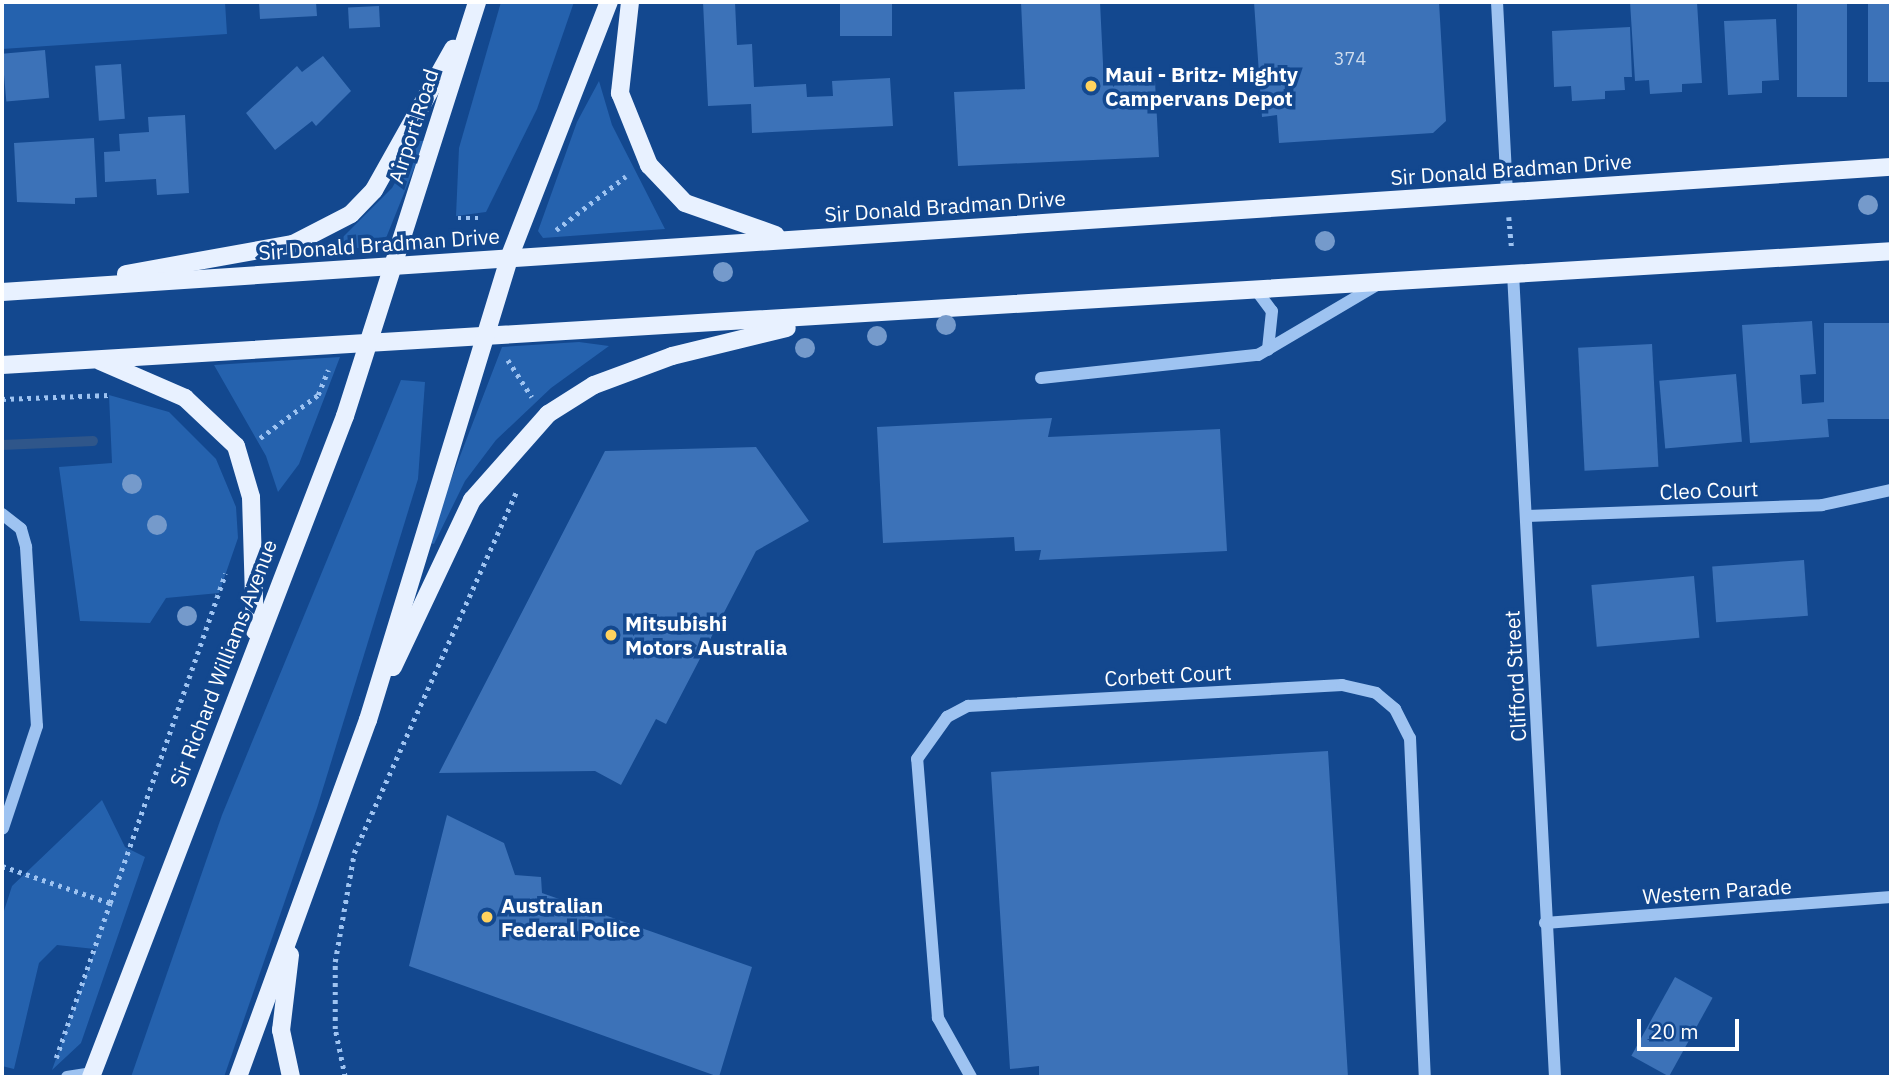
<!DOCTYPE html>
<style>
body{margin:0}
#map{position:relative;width:1893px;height:1079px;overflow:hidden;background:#13488f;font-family:"IBM Plex Sans",sans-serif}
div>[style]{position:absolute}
.green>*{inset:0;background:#2562ae}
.stream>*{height:10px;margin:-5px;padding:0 5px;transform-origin:5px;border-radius:5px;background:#2f568a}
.building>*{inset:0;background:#3c72b8;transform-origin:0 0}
.path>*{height:4.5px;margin-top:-2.25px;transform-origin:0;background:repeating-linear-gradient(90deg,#9ec3f1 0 3.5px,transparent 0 8.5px)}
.minor>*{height:12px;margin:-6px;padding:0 6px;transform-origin:6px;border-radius:6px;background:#9ec3f1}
.major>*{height:18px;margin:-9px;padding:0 9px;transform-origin:9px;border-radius:9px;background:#e8f1ff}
.trees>*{width:20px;height:20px;margin:-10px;border-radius:50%;background:#759acb}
.dots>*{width:19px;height:19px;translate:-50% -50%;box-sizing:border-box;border:4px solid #13488f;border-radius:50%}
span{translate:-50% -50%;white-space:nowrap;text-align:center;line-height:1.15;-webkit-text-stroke:7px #13488f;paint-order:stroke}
.number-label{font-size:18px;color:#cedced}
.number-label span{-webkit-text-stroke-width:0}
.poi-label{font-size:21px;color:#fff;font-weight:700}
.left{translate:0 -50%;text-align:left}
.street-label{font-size:21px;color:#fff}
.frame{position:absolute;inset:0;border:4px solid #fff;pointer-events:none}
.scale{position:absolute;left:1637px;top:1019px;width:102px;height:32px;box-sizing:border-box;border:4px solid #fff;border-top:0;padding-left:9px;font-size:21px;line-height:24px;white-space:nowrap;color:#fff;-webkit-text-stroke:5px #13488f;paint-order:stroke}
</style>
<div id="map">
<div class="green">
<i style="clip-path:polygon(2px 2px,225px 2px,227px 34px,2px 49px)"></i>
<i style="clip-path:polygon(501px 2px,574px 2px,537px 109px,486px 212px,456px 216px,459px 148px)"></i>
<i style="clip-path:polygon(599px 81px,612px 125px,665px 229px,543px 238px,538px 231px,577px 122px)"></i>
<i style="clip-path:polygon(419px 141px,425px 141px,382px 248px,332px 248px,392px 188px)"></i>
<i style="clip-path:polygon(579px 342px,609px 346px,551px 388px,496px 440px,465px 481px,434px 544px,427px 542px,502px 347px)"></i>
<i style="clip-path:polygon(340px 357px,299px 464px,278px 492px,266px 456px,214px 365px)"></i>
<i style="clip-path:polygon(401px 380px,425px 382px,418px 479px,317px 808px,224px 1077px,131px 1077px,222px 815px)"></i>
<i style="clip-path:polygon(109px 395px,169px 412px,216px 459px,236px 507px,238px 538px,219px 593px,166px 598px,150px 623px,80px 621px,59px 467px,112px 463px)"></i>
<i style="clip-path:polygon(102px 800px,125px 847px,145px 857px,81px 1043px,52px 1070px,95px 949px,57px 945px,39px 963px,14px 1069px,2px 1066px,2px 917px,12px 886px)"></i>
</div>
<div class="stream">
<i style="left:2px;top:445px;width:91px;rotate:-2.5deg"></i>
</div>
<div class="building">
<i style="clip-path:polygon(259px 2px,316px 2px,317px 16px,260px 19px)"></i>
<i style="clip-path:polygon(703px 2px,735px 2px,737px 45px,752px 44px,754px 87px,806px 84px,807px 97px,833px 96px,832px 81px,890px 78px,893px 126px,752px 133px,751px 104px,708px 106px)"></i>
<i style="left:840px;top:2px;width:52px;height:34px"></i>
<i style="clip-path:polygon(1021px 2px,1100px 2px,1104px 84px,1155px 81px,1159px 157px,958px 166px,954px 92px,1025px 89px)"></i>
<i style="clip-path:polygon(1254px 2px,1439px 2px,1446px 121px,1433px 133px,1279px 143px,1277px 115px,1262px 117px)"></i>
<i style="clip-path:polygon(1630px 2px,1697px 2px,1702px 83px,1682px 84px,1682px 92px,1650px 94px,1649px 80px,1635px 81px)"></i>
<i style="left:1797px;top:2px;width:50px;height:95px"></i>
<i style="left:1868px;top:2px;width:23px;height:80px"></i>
<i style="left:379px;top:6px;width:21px;height:31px;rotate:87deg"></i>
<i style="clip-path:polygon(1776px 19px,1779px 80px,1762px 81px,1762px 93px,1728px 95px,1724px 21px)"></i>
<i style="clip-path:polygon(1630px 27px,1632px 77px,1624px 77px,1625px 90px,1605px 91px,1605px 99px,1572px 101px,1571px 86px,1554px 87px,1552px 31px)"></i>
<i style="left:45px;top:50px;width:48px;height:43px;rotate:85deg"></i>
<i style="clip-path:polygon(323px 56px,351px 91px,316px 126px,312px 121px,275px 150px,246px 113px,297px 66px,302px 72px)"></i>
<i style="left:121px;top:64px;width:55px;height:26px;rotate:86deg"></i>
<i style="clip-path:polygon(185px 115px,189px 193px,157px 195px,156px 179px,105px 182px,104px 152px,120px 151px,119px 134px,149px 132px,148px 117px)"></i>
<i style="clip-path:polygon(94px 138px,97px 197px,75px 198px,75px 204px,17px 202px,14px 143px)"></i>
<i style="clip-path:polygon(1812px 321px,1816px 374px,1800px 375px,1802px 404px,1826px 402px,1829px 437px,1750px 443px,1742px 325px)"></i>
<i style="left:1891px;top:323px;width:96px;height:67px;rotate:90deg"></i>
<i style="left:1652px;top:344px;width:123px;height:74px;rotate:87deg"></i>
<i style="left:1736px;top:374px;width:68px;height:77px;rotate:85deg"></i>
<i style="clip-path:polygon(1052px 418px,1048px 437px,1220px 429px,1227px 551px,1039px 560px,1041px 550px,1015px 551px,1014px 537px,883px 543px,877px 427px)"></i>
<i style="clip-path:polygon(756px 447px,809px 521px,756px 551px,666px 724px,656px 719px,621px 785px,595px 771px,439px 773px,605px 451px)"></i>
<i style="left:1804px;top:560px;width:56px;height:92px;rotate:86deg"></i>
<i style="left:1694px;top:576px;width:62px;height:103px;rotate:85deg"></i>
<i style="clip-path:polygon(1328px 751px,1348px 1077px,1039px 1077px,1039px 1066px,1010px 1069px,991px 772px)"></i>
<i style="clip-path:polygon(447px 815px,504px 843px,515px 875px,541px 877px,542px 893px,752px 967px,719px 1077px,409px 966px)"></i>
<i style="left:1675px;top:977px;width:43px;height:90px;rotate:29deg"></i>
</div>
<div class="path">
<i style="left:1509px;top:217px;width:33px;rotate:85deg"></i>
<i style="left:458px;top:218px;width:25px"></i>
<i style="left:556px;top:230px;width:88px;rotate:-37.6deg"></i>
<i style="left:508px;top:360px;width:44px;rotate:57deg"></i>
<i style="left:2px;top:399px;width:107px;rotate:-2.1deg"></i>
<i style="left:260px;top:438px;width:72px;rotate:-36.6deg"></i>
<i style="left:318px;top:395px;width:27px;rotate:-68deg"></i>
<i style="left:2px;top:866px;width:114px;rotate:18.9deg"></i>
<i style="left:110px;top:903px;width:349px;rotate:-70.7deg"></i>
<i style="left:56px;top:1058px;width:164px;rotate:-70.8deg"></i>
<i style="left:345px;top:1077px;width:49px;rotate:-101.8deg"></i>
<i style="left:335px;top:1029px;width:67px;rotate:-90deg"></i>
<i style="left:335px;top:962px;width:111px;rotate:-80.1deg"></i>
<i style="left:354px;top:853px;width:395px;rotate:-65.8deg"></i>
</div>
<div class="minor">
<i style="left:1497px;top:2px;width:190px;rotate:87deg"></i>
<i style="left:1513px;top:273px;width:805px;rotate:87.01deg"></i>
<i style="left:1256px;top:290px;width:26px;rotate:53deg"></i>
<i style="left:1272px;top:311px;width:39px;rotate:96deg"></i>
<i style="left:1041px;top:378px;width:218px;rotate:-6.1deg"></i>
<i style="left:1258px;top:355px;width:142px;rotate:-30.5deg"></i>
<i style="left:2px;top:514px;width:24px;rotate:38deg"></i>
<i style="left:21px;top:529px;width:19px;rotate:74deg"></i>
<i style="left:26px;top:547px;width:179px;rotate:86.5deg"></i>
<i style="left:37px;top:726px;width:108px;rotate:108.4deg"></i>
<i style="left:1527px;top:516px;width:295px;rotate:-2.1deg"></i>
<i style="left:1822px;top:505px;width:71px;rotate:-12.3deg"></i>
<i style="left:1545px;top:923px;width:347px;rotate:-4.3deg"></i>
<i style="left:67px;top:1077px;width:26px;rotate:-9deg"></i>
<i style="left:971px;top:1077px;width:68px;rotate:-119.2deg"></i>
<i style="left:938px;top:1018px;width:260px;rotate:-94.6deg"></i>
<i style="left:917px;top:759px;width:52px;rotate:-54.5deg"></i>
<i style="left:947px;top:717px;width:24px;rotate:-28deg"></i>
<i style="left:968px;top:706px;width:375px;rotate:-3.2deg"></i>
<i style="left:1342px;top:685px;width:35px;rotate:13deg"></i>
<i style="left:1376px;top:693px;width:25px;rotate:40deg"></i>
<i style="left:1395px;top:709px;width:33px;rotate:63deg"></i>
<i style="left:1410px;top:738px;width:339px;rotate:87.5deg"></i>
</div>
<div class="major">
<i style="left:630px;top:2px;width:92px;rotate:96.3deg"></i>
<i style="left:620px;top:93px;width:78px;rotate:68.1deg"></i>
<i style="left:649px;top:165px;width:52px;rotate:46.5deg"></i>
<i style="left:685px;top:203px;width:96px;rotate:19.4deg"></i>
<i style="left:126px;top:274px;width:170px;rotate:-10.2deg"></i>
<i style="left:293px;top:244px;width:65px;rotate:-27.3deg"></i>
<i style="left:351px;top:214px;width:33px;rotate:-46deg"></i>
<i style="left:374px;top:190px;width:162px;rotate:-60.7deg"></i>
<i style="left:2px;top:292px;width:1893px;rotate:-3.79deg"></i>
<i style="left:100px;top:361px;width:93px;rotate:23.5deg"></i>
<i style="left:185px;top:398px;width:70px;rotate:43.3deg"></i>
<i style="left:236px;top:446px;width:53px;rotate:73.6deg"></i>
<i style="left:251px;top:497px;width:134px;rotate:88.3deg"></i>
<i style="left:2px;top:365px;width:1892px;rotate:-3.45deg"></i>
<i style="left:393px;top:667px;width:185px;rotate:-64.7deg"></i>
<i style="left:472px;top:500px;width:115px;rotate:-48.5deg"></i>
<i style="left:548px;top:414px;width:54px;rotate:-32.2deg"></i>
<i style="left:594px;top:385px;width:83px;rotate:-20.4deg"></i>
<i style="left:672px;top:356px;width:118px;rotate:-13.7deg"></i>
<i style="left:290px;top:955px;width:76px;rotate:96.8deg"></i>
<i style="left:281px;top:1030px;width:48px;rotate:78deg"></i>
<i style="left:91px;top:1077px;width:708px;rotate:-68.98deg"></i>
<i style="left:345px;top:416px;width:435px;rotate:-72.3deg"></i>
<i style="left:238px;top:1077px;width:380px;rotate:-70deg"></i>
<i style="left:368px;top:720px;width:483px;rotate:-73deg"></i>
<i style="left:509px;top:258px;width:275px;rotate:-68.7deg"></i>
</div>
<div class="trees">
<i style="left:1868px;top:205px"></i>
<i style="left:1325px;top:241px"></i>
<i style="left:723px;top:272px"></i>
<i style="left:946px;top:325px"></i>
<i style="left:877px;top:336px"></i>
<i style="left:805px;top:348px"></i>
<i style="left:132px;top:484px"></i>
<i style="left:157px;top:525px"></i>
<i style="left:187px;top:616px"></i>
</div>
<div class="dots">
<i style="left:1091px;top:86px;background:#ffd25e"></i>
<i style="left:611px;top:635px;background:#ffd25e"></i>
<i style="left:487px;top:917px;background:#ffd25e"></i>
</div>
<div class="number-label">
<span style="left:1350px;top:59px">374</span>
</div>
<div class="poi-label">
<span class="left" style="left:1105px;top:86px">Maui - Britz- Mighty<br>Campervans Depot</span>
<span class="left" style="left:625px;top:635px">Mitsubishi<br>Motors Australia</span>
<span class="left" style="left:501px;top:917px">Australian<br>Federal Police</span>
</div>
<div class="street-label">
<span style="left:413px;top:126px;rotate:-72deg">Airport Road</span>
<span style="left:1511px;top:169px;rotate:-4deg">Sir Donald Bradman Drive</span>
<span style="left:945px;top:206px;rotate:-4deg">Sir Donald Bradman Drive</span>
<span style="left:379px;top:244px;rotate:-4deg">Sir Donald Bradman Drive</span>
<span style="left:1709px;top:490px;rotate:-2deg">Cleo Court</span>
<span style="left:223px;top:663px;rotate:-69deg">Sir Richard Williams Avenue</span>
<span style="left:1168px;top:675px;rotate:-3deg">Corbett Court</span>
<span style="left:1515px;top:676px;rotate:-93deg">Clifford Street</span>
<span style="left:1717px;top:891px;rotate:-4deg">Western Parade</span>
</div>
<div class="frame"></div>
<div class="scale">20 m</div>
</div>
